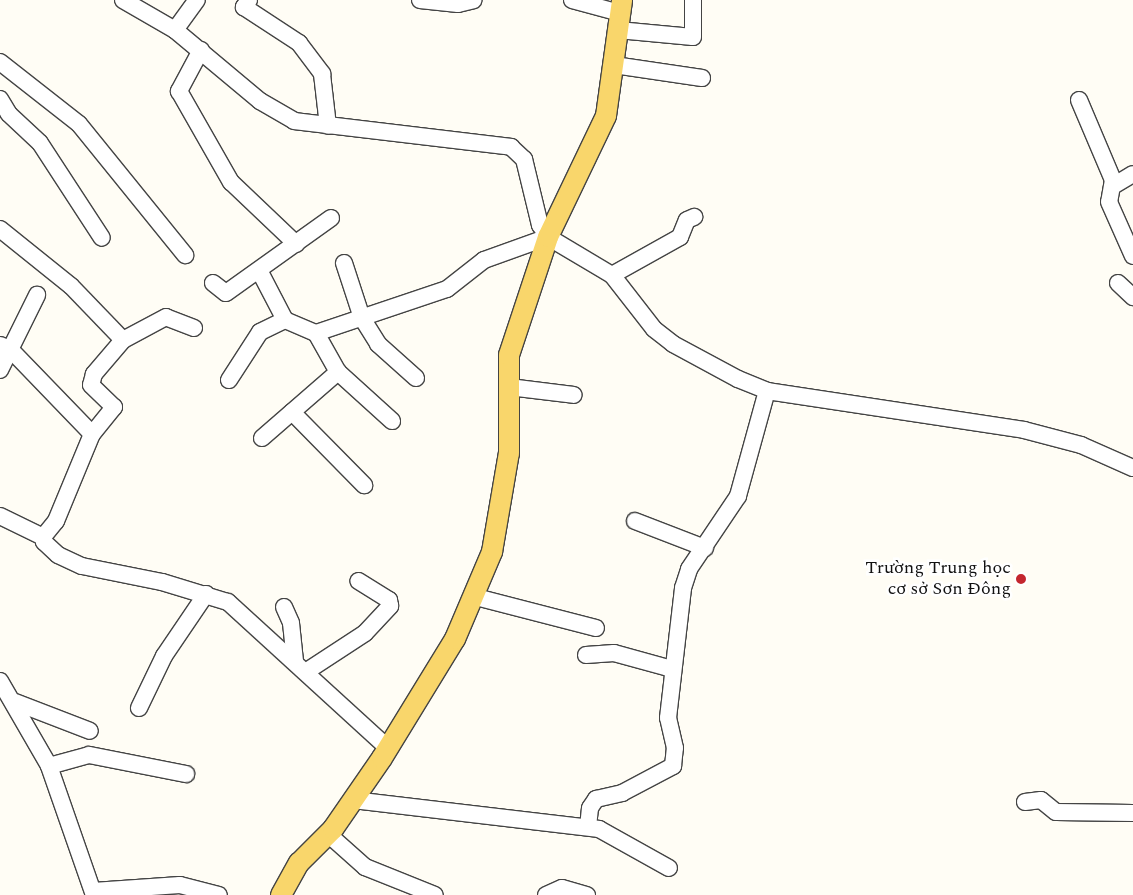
<!DOCTYPE html>
<meta charset="utf-8">
<style>
body{margin:0}
#map{position:relative;width:1133px;height:895px;overflow:hidden;background:#fffdf5;font-family:Spectral,serif}
div>[style]{position:absolute}
.roads{filter:drop-shadow(1px 0 #444) drop-shadow(-1px 0 #444) drop-shadow(0 1px #444) drop-shadow(0 -1px #444)}
.minor>*{height:16px;margin:-8px;padding:0 8px;transform-origin:8px;border-radius:8px;background:#fff}
.major>*{height:20px;margin:-10px;padding:0 10px;transform-origin:10px;border-radius:10px;background:#f9d66b}
.dots>*{width:14px;height:14px;translate:-50% -50%;box-sizing:border-box;border:2px solid #fff;border-radius:50%}
span{translate:-50% -50%;white-space:nowrap;text-align:center;line-height:1.15;-webkit-text-stroke:5px #fff;paint-order:stroke}
.poi-label{font-size:18px;color:#111}
.right{translate:-100% -50%;text-align:right}
</style>
<div id="map">
<div class="roads">
<div class="minor">
<i style="left:123px;top:0;width:60px;rotate:30deg"></i>
<i style="left:175px;top:30px;width:111px;rotate:39.9deg"></i>
<i style="left:260px;top:101px;width:39px;rotate:30deg"></i>
<i style="left:294px;top:121px;width:219px;rotate:6.8deg"></i>
<i style="left:511px;top:147px;width:18px;rotate:43deg"></i>
<i style="left:524px;top:159px;width:68px;rotate:76.4deg"></i>
<i style="left:540px;top:225px;width:14px;rotate:56deg"></i>
<i style="left:548px;top:237px;width:74px;rotate:30.7deg"></i>
<i style="left:612px;top:275px;width:68px;rotate:52.1deg"></i>
<i style="left:654px;top:329px;width:24px;rotate:38deg"></i>
<i style="left:673px;top:344px;width:74px;rotate:28.3deg"></i>
<i style="left:738px;top:379px;width:31px;rotate:22deg"></i>
<i style="left:767px;top:391px;width:260px;rotate:8.6deg"></i>
<i style="left:1024px;top:430px;width:59px;rotate:14.7deg"></i>
<i style="left:1081px;top:445px;width:57px;rotate:23.9deg"></i>
<i style="left:249px;top:0;width:9px;rotate:126deg"></i>
<i style="left:244px;top:7px;width:66px;rotate:33.2deg"></i>
<i style="left:299px;top:43px;width:39px;rotate:53deg"></i>
<i style="left:322px;top:74px;width:52px;rotate:83.4deg"></i>
<i style="left:420px;top:0;width:38px;rotate:6deg"></i>
<i style="left:458px;top:4px;width:16px;rotate:-14deg"></i>
<i style="left:572px;top:0;width:50px;rotate:15.2deg"></i>
<i style="left:175px;top:30px;width:37px;rotate:-54deg"></i>
<i style="left:618px;top:30px;width:75px;rotate:5.3deg"></i>
<i style="left:693px;top:37px;width:37px;rotate:-90deg"></i>
<i style="left:201px;top:50px;width:47px;rotate:118.2deg"></i>
<i style="left:179px;top:91px;width:105px;rotate:60.3deg"></i>
<i style="left:231px;top:182px;width:90px;rotate:43.6deg"></i>
<i style="left:0;top:62px;width:100px;rotate:38.1deg"></i>
<i style="left:79px;top:124px;width:169px;rotate:51deg"></i>
<i style="left:614px;top:65px;width:89px;rotate:8.4deg"></i>
<i style="left:0;top:99px;width:17px;rotate:59deg"></i>
<i style="left:9px;top:114px;width:42px;rotate:43.1deg"></i>
<i style="left:40px;top:143px;width:113px;rotate:56.9deg"></i>
<i style="left:1079px;top:100px;width:87px;rotate:67deg"></i>
<i style="left:1113px;top:180px;width:22px;rotate:100deg"></i>
<i style="left:1109px;top:202px;width:59px;rotate:66deg"></i>
<i style="left:1113px;top:186px;width:23px;rotate:-31deg"></i>
<i style="left:0;top:229px;width:91px;rotate:38.8deg"></i>
<i style="left:71px;top:286px;width:75px;rotate:46.1deg"></i>
<i style="left:344px;top:263px;width:58px;rotate:71.9deg"></i>
<i style="left:362px;top:318px;width:31px;rotate:58deg"></i>
<i style="left:378px;top:344px;width:51px;rotate:41.8deg"></i>
<i style="left:260px;top:272px;width:54px;rotate:62.5deg"></i>
<i style="left:285px;top:320px;width:34px;rotate:23deg"></i>
<i style="left:316px;top:333px;width:138px;rotate:-18.6deg"></i>
<i style="left:447px;top:289px;width:47px;rotate:-38.1deg"></i>
<i style="left:484px;top:260px;width:68px;rotate:-19.8deg"></i>
<i style="left:612px;top:275px;width:78px;rotate:-29.2deg"></i>
<i style="left:680px;top:237px;width:18px;rotate:-68deg"></i>
<i style="left:687px;top:220px;width:8px;rotate:-23deg"></i>
<i style="left:213px;top:283px;width:16px;rotate:38deg"></i>
<i style="left:226px;top:293px;width:129px;rotate:-35.5deg"></i>
<i style="left:1118px;top:283px;width:21px;rotate:43deg"></i>
<i style="left:194px;top:328px;width:30px;rotate:-159deg"></i>
<i style="left:166px;top:317px;width:49px;rotate:151.9deg"></i>
<i style="left:123px;top:340px;width:45px;rotate:130.5deg"></i>
<i style="left:94px;top:374px;width:11px;rotate:105deg"></i>
<i style="left:91px;top:385px;width:32px;rotate:44deg"></i>
<i style="left:114px;top:407px;width:35px;rotate:129deg"></i>
<i style="left:92px;top:434px;width:94px;rotate:112.5deg"></i>
<i style="left:56px;top:521px;width:21px;rotate:129deg"></i>
<i style="left:43px;top:537px;width:5px;rotate:79deg"></i>
<i style="left:44px;top:542px;width:19px;rotate:43deg"></i>
<i style="left:58px;top:555px;width:26px;rotate:25deg"></i>
<i style="left:82px;top:566px;width:82px;rotate:11.3deg"></i>
<i style="left:162px;top:582px;width:69px;rotate:16.9deg"></i>
<i style="left:228px;top:602px;width:217px;rotate:42.4deg"></i>
<i style="left:316px;top:333px;width:45px;rotate:60.6deg"></i>
<i style="left:338px;top:372px;width:73px;rotate:42.2deg"></i>
<i style="left:0;top:345px;width:11px;rotate:22deg"></i>
<i style="left:10px;top:349px;width:118px;rotate:46deg"></i>
<i style="left:0;top:370px;width:84px;rotate:-63.7deg"></i>
<i style="left:229px;top:380px;width:57px;rotate:-57.1deg"></i>
<i style="left:260px;top:332px;width:28px;rotate:-26deg"></i>
<i style="left:509px;top:387px;width:65px;rotate:7deg"></i>
<i style="left:292px;top:412px;width:103px;rotate:45.4deg"></i>
<i style="left:262px;top:438px;width:101px;rotate:-41deg"></i>
<i style="left:0;top:516px;width:48px;rotate:26deg"></i>
<i style="left:635px;top:521px;width:75px;rotate:21.1deg"></i>
<i style="left:472px;top:596px;width:128px;rotate:14.5deg"></i>
<i style="left:284px;top:607px;width:17px;rotate:66deg"></i>
<i style="left:291px;top:623px;width:38px;rotate:84deg"></i>
<i style="left:586px;top:655px;width:28px;rotate:-4deg"></i>
<i style="left:614px;top:653px;width:60px;rotate:15.4deg"></i>
<i style="left:307px;top:671px;width:69px;rotate:-33.2deg"></i>
<i style="left:365px;top:633px;width:37px;rotate:-47deg"></i>
<i style="left:390px;top:606px;width:6px;rotate:-99deg"></i>
<i style="left:389px;top:600px;width:36px;rotate:-148deg"></i>
<i style="left:0;top:681px;width:98px;rotate:60deg"></i>
<i style="left:49px;top:766px;width:137px;rotate:70.8deg"></i>
<i style="left:15px;top:702px;width:80px;rotate:21.1deg"></i>
<i style="left:139px;top:708px;width:58px;rotate:-64.3deg"></i>
<i style="left:164px;top:656px;width:75px;rotate:-55.9deg"></i>
<i style="left:49px;top:766px;width:41px;rotate:-15.4deg"></i>
<i style="left:89px;top:755px;width:99px;rotate:11.1deg"></i>
<i style="left:353px;top:800px;width:248px;rotate:6.7deg"></i>
<i style="left:599px;top:829px;width:80px;rotate:29.1deg"></i>
<i style="left:1025px;top:802px;width:16px;rotate:-7deg"></i>
<i style="left:1041px;top:800px;width:19px;rotate:39deg"></i>
<i style="left:1056px;top:812px;width:77px;rotate:0.7deg"></i>
<i style="left:588px;top:827px;width:19px;rotate:-84deg"></i>
<i style="left:590px;top:808px;width:11px;rotate:-56deg"></i>
<i style="left:596px;top:799px;width:27px;rotate:-13deg"></i>
<i style="left:622px;top:793px;width:58px;rotate:-27.9deg"></i>
<i style="left:673px;top:766px;width:18px;rotate:-84deg"></i>
<i style="left:675px;top:748px;width:31px;rotate:-103deg"></i>
<i style="left:668px;top:718px;width:131px;rotate:-83.4deg"></i>
<i style="left:683px;top:588px;width:20px;rotate:-72deg"></i>
<i style="left:689px;top:569px;width:88px;rotate:-56.1deg"></i>
<i style="left:738px;top:496px;width:109px;rotate:-74.6deg"></i>
<i style="left:328px;top:834px;width:50px;rotate:41.7deg"></i>
<i style="left:365px;top:867px;width:75px;rotate:21.8deg"></i>
<i style="left:93px;top:891px;width:87px;rotate:-3.9deg"></i>
<i style="left:180px;top:885px;width:40px;rotate:14.4deg"></i>
<i style="left:546px;top:895px;width:17px;rotate:-24deg"></i>
<i style="left:562px;top:888px;width:26px;rotate:16deg"></i>
</div>
<div class="major">
<i style="left:281px;top:895px;width:37px;rotate:-61deg"></i>
<i style="left:299px;top:863px;width:48px;rotate:-45deg"></i>
<i style="left:333px;top:829px;width:86px;rotate:-55.4deg"></i>
<i style="left:382px;top:758px;width:140px;rotate:-58.5deg"></i>
<i style="left:455px;top:639px;width:95px;rotate:-67deg"></i>
<i style="left:492px;top:552px;width:100px;rotate:-80.3deg"></i>
<i style="left:509px;top:453px;width:98px;rotate:-90deg"></i>
<i style="left:509px;top:355px;width:124px;rotate:-71.7deg"></i>
<i style="left:548px;top:237px;width:134px;rotate:-64.4deg"></i>
<i style="left:606px;top:116px;width:117px;rotate:-82.1deg"></i>
</div>
</div>
<div class="dots">
<i style="left:1021px;top:579px;background:#c4262e"></i>
</div>
<div class="poi-label">
<span class="right" style="left:1011px;top:579px">Trường Trung học<br>cơ sở Sơn Đông</span>
</div>
</div>
